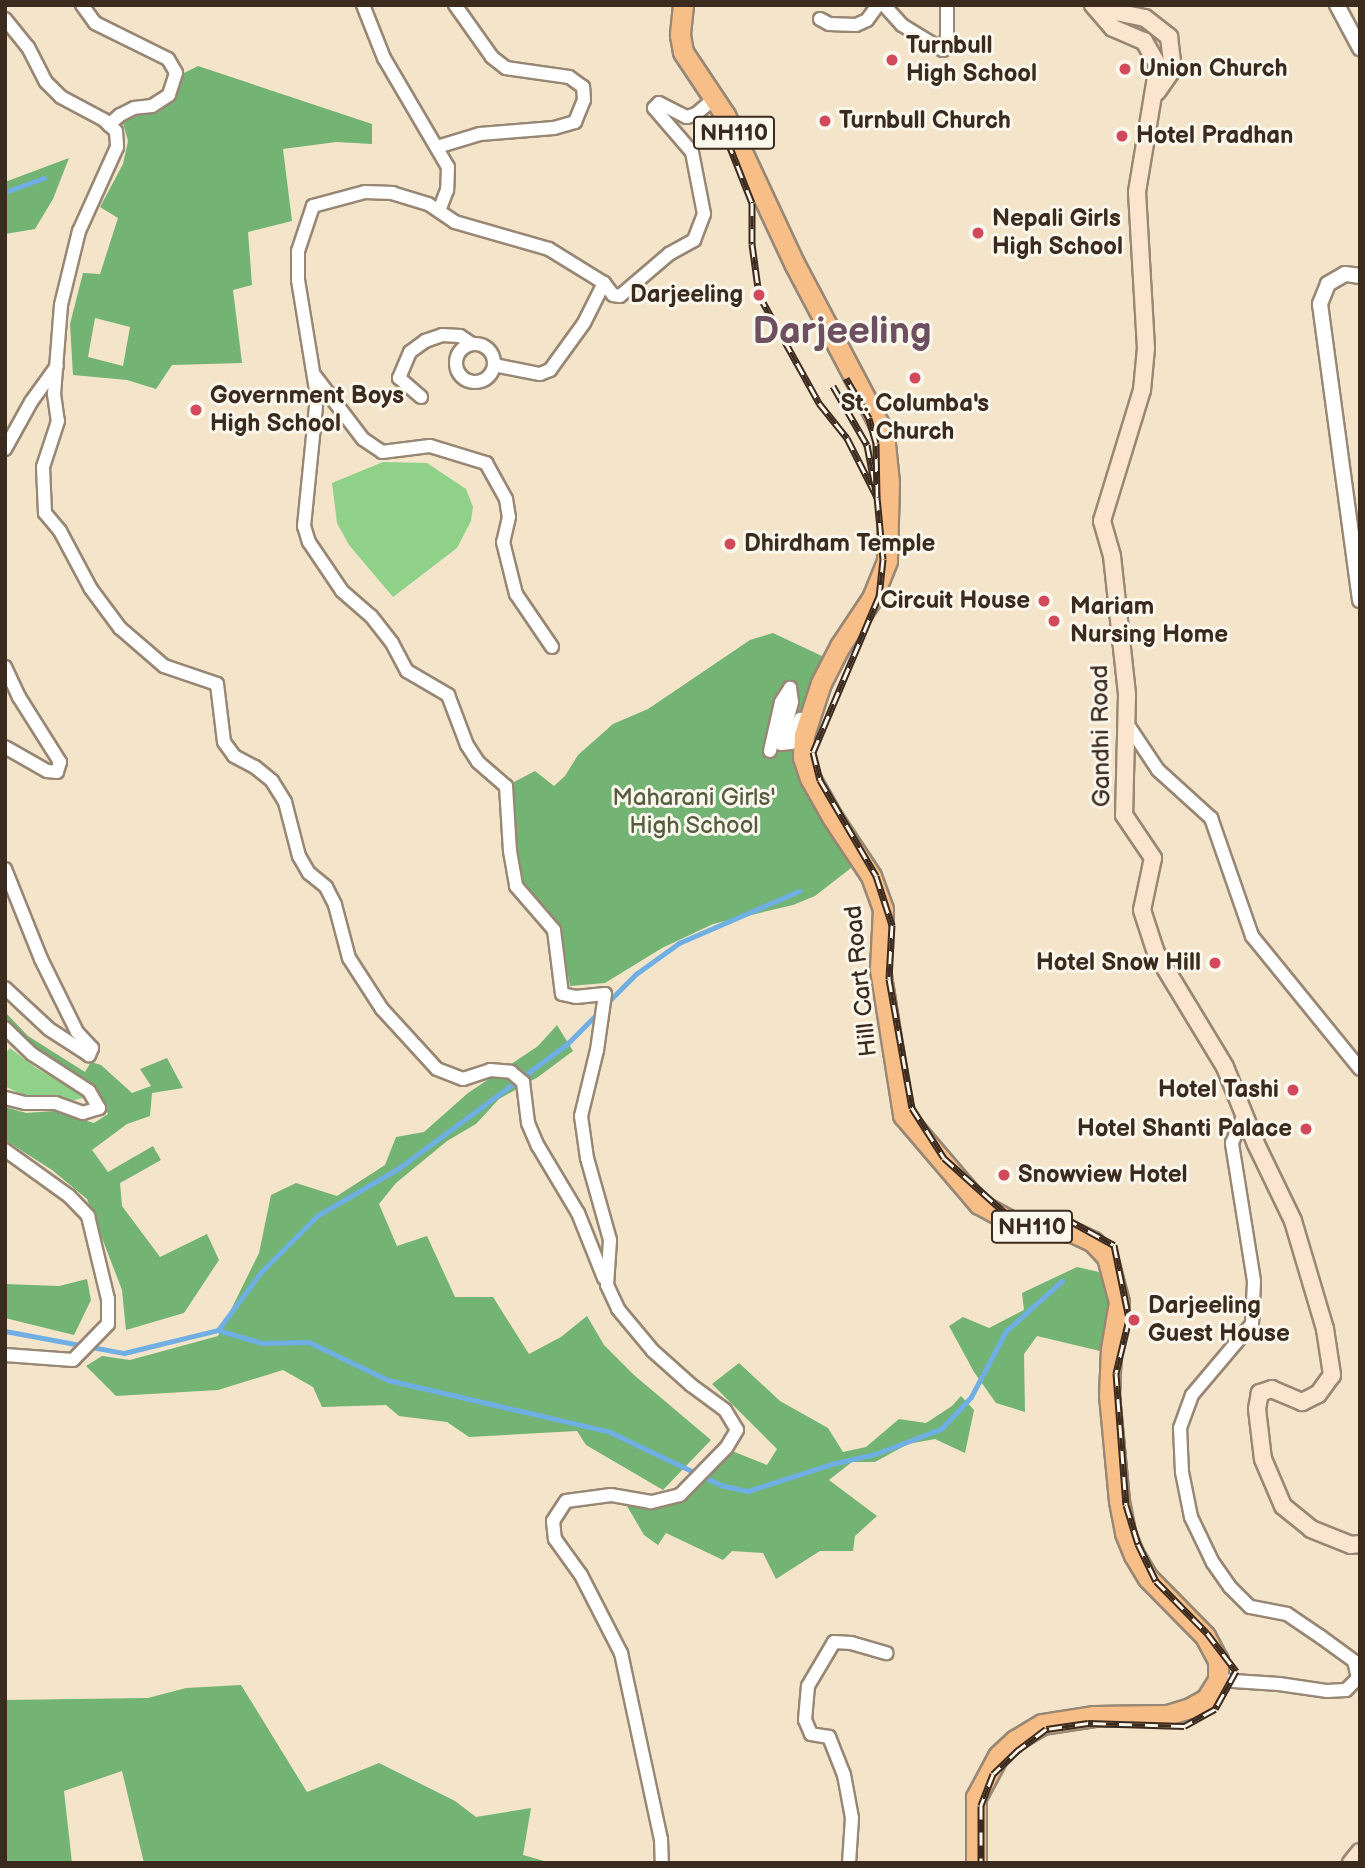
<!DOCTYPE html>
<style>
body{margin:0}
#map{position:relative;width:1365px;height:1868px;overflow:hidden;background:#f3e4ca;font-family:"Balsamiq Sans",sans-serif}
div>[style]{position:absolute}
.green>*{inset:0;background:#8fd188}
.forest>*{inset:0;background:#73b374}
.stream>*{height:4.5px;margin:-2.25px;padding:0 2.25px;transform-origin:2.25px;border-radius:2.25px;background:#70afe3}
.roads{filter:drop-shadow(2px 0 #978774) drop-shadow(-2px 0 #978774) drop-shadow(0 2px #978774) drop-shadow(0 -2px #978774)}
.minor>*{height:12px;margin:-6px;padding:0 6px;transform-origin:6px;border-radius:6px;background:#fff}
.minor>.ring{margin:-6px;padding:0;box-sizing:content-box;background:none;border:12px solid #fff;border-radius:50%}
.tertiary>*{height:14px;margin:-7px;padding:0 7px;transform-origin:7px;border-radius:7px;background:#fff}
.secondary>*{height:16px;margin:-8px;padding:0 8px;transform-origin:8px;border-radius:8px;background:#fce5cf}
.trunk>*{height:19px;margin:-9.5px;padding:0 9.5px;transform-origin:9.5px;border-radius:9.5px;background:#f7be88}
.rail>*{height:7px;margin-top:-3.5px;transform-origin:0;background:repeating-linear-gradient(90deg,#fbf7ec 0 13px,#3b2a1e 0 26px);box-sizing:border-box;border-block:2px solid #3b2a1e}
.dots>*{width:19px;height:19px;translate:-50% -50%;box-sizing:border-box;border:4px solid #fbf7ec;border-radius:50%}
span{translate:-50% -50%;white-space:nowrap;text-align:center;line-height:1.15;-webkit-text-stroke:6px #fbf7ec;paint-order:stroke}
.shield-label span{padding:2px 5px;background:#fbf7ec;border:2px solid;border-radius:5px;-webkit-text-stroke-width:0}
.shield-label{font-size:23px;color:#3b2a1e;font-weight:700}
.poi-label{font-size:24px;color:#3b2a1e;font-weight:700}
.left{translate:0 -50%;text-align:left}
.right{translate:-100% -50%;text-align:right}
.street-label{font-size:24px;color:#3b2a1e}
.park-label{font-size:24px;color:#545c3e}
.town-label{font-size:38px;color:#6d505f;font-weight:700}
.frame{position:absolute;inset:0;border:7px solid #3b2a1e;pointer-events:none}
</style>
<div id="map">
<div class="green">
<i style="clip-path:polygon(383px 462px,427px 463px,466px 489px,473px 507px,471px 521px,457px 548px,393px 597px,349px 545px,337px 523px,332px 483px)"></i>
<i style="clip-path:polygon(10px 1048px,36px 1068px,87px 1097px,71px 1101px,53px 1095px,22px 1095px,5px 1086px,5px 1054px)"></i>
</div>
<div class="forest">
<i style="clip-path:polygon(evenodd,198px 66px,372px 124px,372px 144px,336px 142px,283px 149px,292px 221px,248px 232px,252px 285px,233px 290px,242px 363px,172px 365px,156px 389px,127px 380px,73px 375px,70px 324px,83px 273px,100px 274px,118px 218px,100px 207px,123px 164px,128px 141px,123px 123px,137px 115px,158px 113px,175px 99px,184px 73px,198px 66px,95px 318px,130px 327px,123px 366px,88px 357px,95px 318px)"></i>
<i style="clip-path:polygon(69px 158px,53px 199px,35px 229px,5px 234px,5px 182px)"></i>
<i style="clip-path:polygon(773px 633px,822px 656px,806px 693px,796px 747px,851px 868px,815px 896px,793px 905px,713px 924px,662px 948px,605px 983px,570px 986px,559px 926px,521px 883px,513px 818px,514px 782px,535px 771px,554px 786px,565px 776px,578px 755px,613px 724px,648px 709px,750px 640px)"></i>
<i style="clip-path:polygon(5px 1012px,28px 1036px,85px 1072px,91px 1062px,101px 1065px,132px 1093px,151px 1086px,140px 1069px,167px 1058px,183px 1088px,152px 1093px,150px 1116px,127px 1124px,92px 1150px,108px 1172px,153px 1146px,161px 1160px,120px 1183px,122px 1206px,160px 1257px,207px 1234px,219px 1260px,184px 1313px,126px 1330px,122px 1290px,87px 1199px,52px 1170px,5px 1140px,5px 1107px,26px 1113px,53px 1111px,94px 1123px,108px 1114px,94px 1087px,28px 1044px,5px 1020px)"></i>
<i style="clip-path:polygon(557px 1025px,573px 1051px,538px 1077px,499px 1099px,476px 1124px,447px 1141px,396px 1183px,379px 1204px,397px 1246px,427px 1236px,455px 1297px,493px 1297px,529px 1354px,561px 1337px,587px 1316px,604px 1345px,634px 1375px,711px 1440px,663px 1490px,586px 1445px,577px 1431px,469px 1437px,447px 1422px,399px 1416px,386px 1405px,322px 1407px,313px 1387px,283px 1370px,218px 1390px,116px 1396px,86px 1366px,102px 1356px,130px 1360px,218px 1336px,259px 1253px,271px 1195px,296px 1183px,337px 1196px,385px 1165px,396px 1137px,424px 1132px,468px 1093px,538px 1046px)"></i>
<i style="clip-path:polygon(1077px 1267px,1099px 1272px,1112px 1306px,1100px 1351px,1037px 1336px,1024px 1354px,1025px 1412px,996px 1403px,974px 1372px,949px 1326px,963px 1317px,989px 1328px,1024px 1310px,1022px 1293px)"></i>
<i style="clip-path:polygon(87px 1279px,91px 1300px,74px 1335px,5px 1318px,5px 1284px,59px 1286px)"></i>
<i style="clip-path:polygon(739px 1363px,780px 1401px,828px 1428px,843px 1452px,866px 1447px,899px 1419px,926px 1423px,952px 1406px,961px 1396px,974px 1410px,965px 1453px,935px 1439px,908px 1444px,875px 1462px,852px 1462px,829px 1480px,877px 1516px,855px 1536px,853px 1551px,820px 1551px,776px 1579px,763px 1553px,732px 1551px,723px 1560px,666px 1533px,658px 1545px,644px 1535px,627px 1506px,651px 1507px,687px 1495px,732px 1451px,767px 1465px,777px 1449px,712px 1384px)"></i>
<i style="clip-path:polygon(241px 1685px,307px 1792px,379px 1763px,455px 1801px,476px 1817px,531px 1808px,523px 1855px,551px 1863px,144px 1863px,122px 1771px,64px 1791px,72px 1863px,5px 1863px,5px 1700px,148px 1698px,186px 1688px)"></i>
</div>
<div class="stream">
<i style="left:5px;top:192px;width:41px;rotate:-19.7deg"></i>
<i style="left:608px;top:1002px;width:40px;rotate:-45deg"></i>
<i style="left:636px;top:974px;width:53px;rotate:-35.8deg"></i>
<i style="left:679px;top:943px;width:131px;rotate:-23.4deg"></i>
<i style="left:218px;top:1330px;width:46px;rotate:16.5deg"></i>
<i style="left:262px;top:1343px;width:47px;rotate:-1.2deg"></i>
<i style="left:309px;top:1342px;width:88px;rotate:25.7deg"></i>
<i style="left:388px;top:1380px;width:226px;rotate:13.1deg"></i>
<i style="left:608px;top:1431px;width:125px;rotate:25.5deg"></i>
<i style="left:721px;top:1485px;width:28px;rotate:13deg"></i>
<i style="left:748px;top:1491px;width:88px;rotate:-17.8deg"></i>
<i style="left:832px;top:1464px;width:44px;rotate:-13.1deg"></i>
<i style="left:875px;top:1454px;width:71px;rotate:-20.7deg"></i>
<i style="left:941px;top:1429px;width:44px;rotate:-46.8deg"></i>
<i style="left:971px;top:1397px;width:75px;rotate:-62.1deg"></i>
<i style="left:1006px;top:1331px;width:75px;rotate:-41.8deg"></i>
<i style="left:5px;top:1331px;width:121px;rotate:10.5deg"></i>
<i style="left:124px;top:1353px;width:97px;rotate:-13.7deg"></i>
<i style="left:218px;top:1330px;width:72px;rotate:-53.4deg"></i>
<i style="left:261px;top:1272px;width:79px;rotate:-45deg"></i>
<i style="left:317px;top:1216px;width:95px;rotate:-30.3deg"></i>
<i style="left:399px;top:1168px;width:209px;rotate:-36.4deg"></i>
<i style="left:567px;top:1044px;width:47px;rotate:-45deg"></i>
</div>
<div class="roads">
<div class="minor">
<i style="left:82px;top:5px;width:22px;rotate:54deg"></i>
<i style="left:95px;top:23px;width:81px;rotate:26.3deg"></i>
<i style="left:168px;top:59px;width:16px;rotate:60deg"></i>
<i style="left:176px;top:73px;width:23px;rotate:108deg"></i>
<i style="left:169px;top:95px;width:20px;rotate:147deg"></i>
<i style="left:152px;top:106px;width:18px;rotate:174deg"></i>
<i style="left:134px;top:108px;width:16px;rotate:153deg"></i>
<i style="left:120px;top:115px;width:15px;rotate:138deg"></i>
<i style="left:363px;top:5px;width:57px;rotate:68.4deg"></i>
<i style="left:384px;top:58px;width:126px;rotate:59.6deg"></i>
<i style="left:448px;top:167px;width:23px;rotate:92deg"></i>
<i style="left:447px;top:190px;width:22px;rotate:111deg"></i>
<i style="left:884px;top:5px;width:27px;rotate:48deg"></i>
<i style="left:902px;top:25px;width:48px;rotate:31.4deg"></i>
<i style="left:943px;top:50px;width:14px;rotate:-73deg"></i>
<i style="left:947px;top:37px;width:32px;rotate:-90deg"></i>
<i style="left:5px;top:19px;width:36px;rotate:51deg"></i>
<i style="left:28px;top:47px;width:39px;rotate:63deg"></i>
<i style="left:46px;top:82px;width:21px;rotate:45deg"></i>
<i style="left:61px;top:97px;width:49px;rotate:28.1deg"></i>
<i style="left:104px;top:120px;width:16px;rotate:43deg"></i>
<i style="left:116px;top:131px;width:16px;rotate:86deg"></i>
<i style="left:117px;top:147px;width:92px;rotate:114.3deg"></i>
<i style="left:79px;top:231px;width:76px;rotate:103.7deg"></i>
<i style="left:61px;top:305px;width:89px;rotate:94.5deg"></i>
<i style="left:54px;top:394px;width:27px;rotate:82deg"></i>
<i style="left:58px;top:421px;width:48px;rotate:108.1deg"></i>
<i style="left:43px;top:467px;width:46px;rotate:87.5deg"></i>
<i style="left:45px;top:513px;width:23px;rotate:50deg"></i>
<i style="left:60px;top:531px;width:66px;rotate:61.9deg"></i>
<i style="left:91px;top:589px;width:49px;rotate:53.4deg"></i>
<i style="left:120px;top:628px;width:58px;rotate:40.8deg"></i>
<i style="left:164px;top:666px;width:56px;rotate:18.8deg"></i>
<i style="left:217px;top:684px;width:58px;rotate:83.1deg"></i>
<i style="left:224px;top:742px;width:17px;rotate:54deg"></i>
<i style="left:234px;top:756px;width:24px;rotate:28deg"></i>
<i style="left:255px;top:767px;width:22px;rotate:39deg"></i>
<i style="left:272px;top:781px;width:25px;rotate:58deg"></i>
<i style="left:285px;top:802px;width:56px;rotate:75.5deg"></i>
<i style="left:299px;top:856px;width:20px;rotate:60deg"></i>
<i style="left:309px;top:873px;width:22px;rotate:39deg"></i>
<i style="left:326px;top:887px;width:20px;rotate:63deg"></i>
<i style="left:335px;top:905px;width:55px;rotate:75.2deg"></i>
<i style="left:349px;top:958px;width:61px;rotate:57.1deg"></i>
<i style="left:382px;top:1009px;width:81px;rotate:47.5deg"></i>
<i style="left:437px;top:1069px;width:28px;rotate:21deg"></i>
<i style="left:463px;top:1079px;width:28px;rotate:-18deg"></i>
<i style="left:490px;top:1070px;width:21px;rotate:5deg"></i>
<i style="left:511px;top:1072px;width:16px;rotate:40deg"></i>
<i style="left:523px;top:1082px;width:41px;rotate:83deg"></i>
<i style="left:528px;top:1123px;width:25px;rotate:67deg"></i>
<i style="left:538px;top:1146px;width:78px;rotate:59.2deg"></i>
<i style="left:578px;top:1213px;width:70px;rotate:68.2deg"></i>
<i style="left:820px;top:19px;width:10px;rotate:29deg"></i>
<i style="left:829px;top:24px;width:27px;rotate:2deg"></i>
<i style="left:856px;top:25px;width:12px;rotate:-24deg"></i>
<i style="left:867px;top:20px;width:19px;rotate:-54deg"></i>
<i style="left:437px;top:147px;width:45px;rotate:-16.8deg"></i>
<i style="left:480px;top:134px;width:74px;rotate:-4.6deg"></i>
<i style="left:554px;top:128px;width:22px;rotate:-16deg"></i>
<i style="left:575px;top:122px;width:24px;rotate:-68deg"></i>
<i style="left:584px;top:100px;width:13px;rotate:-94deg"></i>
<i style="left:583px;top:87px;width:17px;rotate:-144deg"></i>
<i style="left:569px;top:77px;width:64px;rotate:-171.9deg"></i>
<i style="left:506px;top:68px;width:18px;rotate:-142deg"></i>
<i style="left:492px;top:57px;width:64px;rotate:-125.4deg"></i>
<i style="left:604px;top:283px;width:65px;rotate:-148.3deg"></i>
<i style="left:549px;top:249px;width:98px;rotate:-164deg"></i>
<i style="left:455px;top:222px;width:32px;rotate:-146deg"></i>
<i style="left:428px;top:204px;width:37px;rotate:-163deg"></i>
<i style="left:393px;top:193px;width:28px;rotate:-178deg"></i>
<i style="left:365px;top:192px;width:54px;rotate:164.9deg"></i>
<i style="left:313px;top:206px;width:47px;rotate:108.4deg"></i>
<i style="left:298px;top:251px;width:29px;rotate:90deg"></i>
<i style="left:298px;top:280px;width:118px;rotate:80.7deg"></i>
<i style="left:317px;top:396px;width:131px;rotate:95.7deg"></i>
<i style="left:304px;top:526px;width:17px;rotate:73deg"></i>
<i style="left:309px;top:542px;width:59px;rotate:56deg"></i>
<i style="left:342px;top:591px;width:38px;rotate:41deg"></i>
<i style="left:371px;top:616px;width:34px;rotate:52deg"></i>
<i style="left:392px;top:643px;width:32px;rotate:62deg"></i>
<i style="left:407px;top:671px;width:48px;rotate:30.3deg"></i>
<i style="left:448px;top:695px;width:53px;rotate:69.2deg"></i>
<i style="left:467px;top:745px;width:20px;rotate:57deg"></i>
<i style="left:478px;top:762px;width:37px;rotate:41deg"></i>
<i style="left:506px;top:786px;width:65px;rotate:86.5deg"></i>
<i style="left:510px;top:851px;width:36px;rotate:80deg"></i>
<i style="left:516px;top:886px;width:58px;rotate:49.2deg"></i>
<i style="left:554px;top:930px;width:64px;rotate:82.9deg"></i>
<i style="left:562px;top:994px;width:14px;rotate:12deg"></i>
<i style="left:576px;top:997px;width:29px;rotate:-6deg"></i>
<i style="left:605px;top:994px;width:57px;rotate:98.1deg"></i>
<i style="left:597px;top:1050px;width:68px;rotate:103.6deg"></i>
<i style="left:581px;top:1116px;width:42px;rotate:81.9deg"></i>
<i style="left:587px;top:1158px;width:85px;rotate:74.3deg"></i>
<i style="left:610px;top:1240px;width:45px;rotate:93.8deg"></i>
<i style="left:607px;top:1285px;width:26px;rotate:65deg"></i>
<i style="left:618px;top:1309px;width:55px;rotate:50.2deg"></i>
<i style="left:653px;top:1351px;width:51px;rotate:41.8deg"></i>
<i style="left:691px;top:1385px;width:42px;rotate:36.3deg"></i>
<i style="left:725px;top:1410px;width:23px;rotate:59deg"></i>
<i style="left:737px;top:1430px;width:21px;rotate:121deg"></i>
<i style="left:726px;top:1448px;width:66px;rotate:134.4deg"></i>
<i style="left:680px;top:1495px;width:30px;rotate:166deg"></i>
<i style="left:651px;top:1502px;width:41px;rotate:-170.1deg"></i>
<i style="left:611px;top:1495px;width:45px;rotate:172.4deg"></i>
<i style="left:566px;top:1501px;width:24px;rotate:123deg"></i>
<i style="left:553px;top:1521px;width:18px;rotate:84deg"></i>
<i style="left:555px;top:1539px;width:44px;rotate:54.2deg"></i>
<i style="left:581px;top:1575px;width:88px;rotate:62.9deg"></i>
<i style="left:621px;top:1653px;width:190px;rotate:77.9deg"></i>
<i style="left:661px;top:1839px;width:24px;rotate:88deg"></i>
<i class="ring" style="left:456px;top:344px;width:26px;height:26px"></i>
<i style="left:494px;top:365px;width:47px;rotate:11.1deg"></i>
<i style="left:540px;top:374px;width:11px;rotate:-22deg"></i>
<i style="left:550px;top:370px;width:58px;rotate:-54.1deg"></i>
<i style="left:584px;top:323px;width:45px;rotate:-63.4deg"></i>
<i style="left:604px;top:283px;width:15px;rotate:53deg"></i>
<i style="left:613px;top:295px;width:7px;rotate:8deg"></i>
<i style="left:620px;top:296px;width:65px;rotate:-40.6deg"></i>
<i style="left:669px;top:254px;width:29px;rotate:-29deg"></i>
<i style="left:694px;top:240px;width:28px;rotate:-69deg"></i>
<i style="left:704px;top:214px;width:63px;rotate:-101deg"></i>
<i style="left:692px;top:152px;width:58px;rotate:-130.8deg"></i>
<i style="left:654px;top:108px;width:7px;rotate:-45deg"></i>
<i style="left:659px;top:103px;width:31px;rotate:27deg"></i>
<i style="left:687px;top:117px;width:9px;rotate:-18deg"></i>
<i style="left:696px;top:114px;width:25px;rotate:-40deg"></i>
<i style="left:315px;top:376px;width:79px;rotate:52.7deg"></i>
<i style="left:363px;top:439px;width:23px;rotate:34deg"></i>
<i style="left:382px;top:452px;width:48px;rotate:-7.1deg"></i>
<i style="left:430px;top:446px;width:59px;rotate:16.9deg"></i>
<i style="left:486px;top:463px;width:41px;rotate:60.9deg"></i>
<i style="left:506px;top:499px;width:18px;rotate:81deg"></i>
<i style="left:509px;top:517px;width:26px;rotate:103deg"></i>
<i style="left:503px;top:542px;width:54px;rotate:76deg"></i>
<i style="left:516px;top:594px;width:64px;rotate:55.8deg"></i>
<i style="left:421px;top:397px;width:29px;rotate:-139deg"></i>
<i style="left:399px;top:378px;width:28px;rotate:-67deg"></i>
<i style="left:410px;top:352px;width:19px;rotate:-36deg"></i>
<i style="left:425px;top:341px;width:18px;rotate:-19deg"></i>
<i style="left:442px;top:335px;width:18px;rotate:3deg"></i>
<i style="left:460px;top:336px;width:14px;rotate:34deg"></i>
<i style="left:5px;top:449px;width:54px;rotate:-61deg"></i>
<i style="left:31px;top:402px;width:44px;rotate:-54.2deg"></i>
<i style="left:5px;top:667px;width:33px;rotate:65deg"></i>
<i style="left:19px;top:697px;width:77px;rotate:57.8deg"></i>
<i style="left:60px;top:762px;width:10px;rotate:107deg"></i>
<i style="left:57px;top:772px;width:10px;rotate:-174deg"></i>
<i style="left:47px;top:771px;width:48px;rotate:-150.3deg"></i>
<i style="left:1126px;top:722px;width:58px;rotate:56.3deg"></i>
<i style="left:1158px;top:770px;width:72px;rotate:42.2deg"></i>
<i style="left:1211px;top:818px;width:125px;rotate:70.8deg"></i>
<i style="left:1252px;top:936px;width:171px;rotate:50.9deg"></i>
<i style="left:770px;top:751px;width:50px;rotate:-77.3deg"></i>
<i style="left:781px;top:702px;width:17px;rotate:-57deg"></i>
<i style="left:790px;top:688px;width:14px;rotate:82deg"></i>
<i style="left:792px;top:702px;width:43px;rotate:104.7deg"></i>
<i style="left:781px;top:744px;width:10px;rotate:-6deg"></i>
<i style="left:791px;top:743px;width:26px;rotate:-69deg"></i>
<i style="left:5px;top:869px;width:97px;rotate:68.2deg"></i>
<i style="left:41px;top:959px;width:81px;rotate:63.7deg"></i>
<i style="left:77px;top:1032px;width:22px;rotate:47deg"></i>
<i style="left:92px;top:1048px;width:8px;rotate:113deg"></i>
<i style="left:89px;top:1055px;width:48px;rotate:-147deg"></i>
<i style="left:49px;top:1029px;width:60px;rotate:-137deg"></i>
<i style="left:5px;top:1028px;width:37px;rotate:44deg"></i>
<i style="left:32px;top:1054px;width:68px;rotate:33deg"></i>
<i style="left:89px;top:1091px;width:20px;rotate:60deg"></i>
<i style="left:99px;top:1108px;width:17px;rotate:163deg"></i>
<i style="left:83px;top:1113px;width:29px;rotate:-160deg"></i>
<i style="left:56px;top:1103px;width:31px;rotate:180deg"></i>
<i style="left:25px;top:1103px;width:21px;rotate:-166deg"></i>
<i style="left:5px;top:1150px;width:79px;rotate:35.7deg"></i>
<i style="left:69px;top:1196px;width:28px;rotate:46deg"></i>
<i style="left:88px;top:1216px;width:85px;rotate:76.5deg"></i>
<i style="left:108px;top:1299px;width:25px;rotate:90deg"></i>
<i style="left:108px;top:1324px;width:50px;rotate:134.2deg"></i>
<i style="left:73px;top:1360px;width:68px;rotate:-175.8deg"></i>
<i style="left:1218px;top:1680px;width:61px;rotate:3.8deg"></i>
<i style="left:1279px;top:1684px;width:49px;rotate:8.3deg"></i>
<i style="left:1327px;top:1691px;width:19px;rotate:-3deg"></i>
<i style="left:1346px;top:1690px;width:17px;rotate:-45deg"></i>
<i style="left:1358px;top:1678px;width:17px;rotate:-103deg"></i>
<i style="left:1354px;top:1661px;width:41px;rotate:-144deg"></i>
<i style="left:1321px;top:1637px;width:41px;rotate:-145.9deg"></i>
<i style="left:1287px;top:1614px;width:38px;rotate:-169deg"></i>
<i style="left:1250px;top:1607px;width:28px;rotate:-135deg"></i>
<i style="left:1230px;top:1587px;width:29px;rotate:-125deg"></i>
<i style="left:1213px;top:1563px;width:51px;rotate:-115.6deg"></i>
<i style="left:1191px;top:1517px;width:46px;rotate:-101.3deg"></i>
<i style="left:1182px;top:1472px;width:44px;rotate:-92.6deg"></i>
<i style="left:1180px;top:1428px;width:35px;rotate:-70deg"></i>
<i style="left:1192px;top:1395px;width:93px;rotate:-49.8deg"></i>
<i style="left:1252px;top:1324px;width:43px;rotate:-87.3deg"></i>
<i style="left:1254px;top:1281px;width:140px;rotate:-99.1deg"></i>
<i style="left:1232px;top:1143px;width:33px;rotate:-67deg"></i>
<i style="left:849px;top:1863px;width:45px;rotate:-86.2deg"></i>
<i style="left:852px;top:1818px;width:44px;rotate:-100.5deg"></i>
<i style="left:844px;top:1775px;width:41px;rotate:-111.5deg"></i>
<i style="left:829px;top:1737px;width:18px;rotate:-171deg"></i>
<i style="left:811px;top:1734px;width:15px;rotate:-113deg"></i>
<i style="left:805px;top:1720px;width:34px;rotate:-85deg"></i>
<i style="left:808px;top:1686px;width:51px;rotate:-59.4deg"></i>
<i style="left:834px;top:1642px;width:17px;rotate:3deg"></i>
<i style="left:851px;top:1643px;width:37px;rotate:16deg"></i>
</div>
<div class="tertiary">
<i style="left:1337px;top:5px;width:49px;rotate:61.9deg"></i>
<i style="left:1360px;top:276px;width:15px;rotate:-172deg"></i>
<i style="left:1345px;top:274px;width:20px;rotate:150deg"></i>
<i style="left:1328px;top:284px;width:22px;rotate:112deg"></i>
<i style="left:1320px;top:304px;width:299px;rotate:82.3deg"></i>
</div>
<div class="secondary">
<i style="left:1093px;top:5px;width:30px;rotate:49deg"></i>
<i style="left:1113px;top:28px;width:34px;rotate:23deg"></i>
<i style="left:1144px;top:41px;width:28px;rotate:60deg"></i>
<i style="left:1158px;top:65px;width:129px;rotate:99.4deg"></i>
<i style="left:1137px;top:192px;width:156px;rotate:86.7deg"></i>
<i style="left:1146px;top:348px;width:42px;rotate:95.4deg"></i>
<i style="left:1142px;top:390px;width:137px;rotate:107deg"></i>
<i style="left:1102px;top:521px;width:36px;rotate:74deg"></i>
<i style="left:1112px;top:556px;width:140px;rotate:83.8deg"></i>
<i style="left:1127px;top:695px;width:120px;rotate:91.4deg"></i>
<i style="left:1124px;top:815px;width:52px;rotate:56deg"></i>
<i style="left:1153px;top:858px;width:53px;rotate:101.9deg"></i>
<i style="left:1142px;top:910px;width:45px;rotate:72deg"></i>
<i style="left:1156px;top:953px;width:133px;rotate:58.8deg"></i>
<i style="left:1225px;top:1067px;width:83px;rotate:68.1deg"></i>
<i style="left:1256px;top:1144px;width:85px;rotate:64.3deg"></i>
<i style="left:1293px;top:1221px;width:113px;rotate:73.5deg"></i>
<i style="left:1325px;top:1329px;width:47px;rotate:81.3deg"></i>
<i style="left:1332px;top:1375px;width:24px;rotate:126deg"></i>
<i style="left:1318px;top:1394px;width:18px;rotate:153deg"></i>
<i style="left:1302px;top:1402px;width:33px;rotate:-157deg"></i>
<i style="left:1272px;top:1389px;width:13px;rotate:162deg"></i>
<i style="left:1260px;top:1393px;width:16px;rotate:101deg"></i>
<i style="left:1257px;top:1409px;width:50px;rotate:83.2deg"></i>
<i style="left:1263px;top:1459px;width:51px;rotate:66.9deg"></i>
<i style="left:1283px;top:1506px;width:36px;rotate:39deg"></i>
<i style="left:1311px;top:1529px;width:43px;rotate:21.8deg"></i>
<i style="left:1351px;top:1545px;width:9px;rotate:-6deg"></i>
<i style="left:1096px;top:8px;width:50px;rotate:11.5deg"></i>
<i style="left:1145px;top:18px;width:31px;rotate:38deg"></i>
<i style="left:1169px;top:37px;width:32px;rotate:83deg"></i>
<i style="left:1173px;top:69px;width:28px;rotate:125deg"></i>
<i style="left:1351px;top:1863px;width:14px;rotate:-51deg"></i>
</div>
<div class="trunk">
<i style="left:683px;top:5px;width:30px;rotate:96deg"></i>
<i style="left:680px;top:35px;width:17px;rotate:80deg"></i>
<i style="left:683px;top:52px;width:76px;rotate:56.3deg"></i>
<i style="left:725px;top:115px;width:163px;rotate:65deg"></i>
<i style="left:794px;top:263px;width:193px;rotate:62.2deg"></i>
<i style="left:884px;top:434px;width:48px;rotate:84.1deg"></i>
<i style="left:889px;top:482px;width:79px;rotate:91.5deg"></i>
<i style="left:887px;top:561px;width:40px;rotate:112deg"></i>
<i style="left:872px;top:598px;width:58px;rotate:123.7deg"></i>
<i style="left:840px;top:646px;width:42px;rotate:117.2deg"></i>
<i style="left:821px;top:683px;width:55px;rotate:108.1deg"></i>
<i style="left:804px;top:735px;width:22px;rotate:93deg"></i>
<i style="left:803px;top:757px;width:22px;rotate:72deg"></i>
<i style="left:810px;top:778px;width:45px;rotate:60.6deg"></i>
<i style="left:832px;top:817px;width:71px;rotate:56.5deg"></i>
<i style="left:871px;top:876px;width:35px;rotate:70deg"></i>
<i style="left:883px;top:909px;width:60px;rotate:92.9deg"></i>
<i style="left:880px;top:969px;width:148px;rotate:81deg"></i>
<i style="left:903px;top:1115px;width:117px;rotate:49.5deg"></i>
<i style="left:979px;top:1204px;width:44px;rotate:28.3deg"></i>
<i style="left:1018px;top:1225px;width:54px;rotate:7.4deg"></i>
<i style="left:1072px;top:1232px;width:23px;rotate:25deg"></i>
<i style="left:1093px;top:1242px;width:21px;rotate:47deg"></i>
<i style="left:1107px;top:1257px;width:47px;rotate:75.1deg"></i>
<i style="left:1119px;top:1302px;width:48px;rotate:99.7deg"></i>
<i style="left:1111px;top:1349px;width:46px;rotate:92.5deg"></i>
<i style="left:1109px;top:1395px;width:106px;rotate:84.6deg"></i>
<i style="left:1119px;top:1501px;width:33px;rotate:79deg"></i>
<i style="left:1125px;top:1533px;width:24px;rotate:68deg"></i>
<i style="left:1134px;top:1555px;width:27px;rotate:59deg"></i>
<i style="left:1148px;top:1578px;width:81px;rotate:45.5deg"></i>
<i style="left:1205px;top:1636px;width:27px;rotate:62deg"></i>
<i style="left:1218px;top:1660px;width:20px;rotate:90deg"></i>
<i style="left:1218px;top:1680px;width:22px;rotate:122deg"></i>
<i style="left:1206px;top:1699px;width:18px;rotate:151deg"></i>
<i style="left:1190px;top:1708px;width:24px;rotate:163deg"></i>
<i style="left:1167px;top:1715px;width:73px;rotate:179.2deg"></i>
<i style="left:1094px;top:1716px;width:53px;rotate:171.3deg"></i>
<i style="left:1042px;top:1724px;width:31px;rotate:149deg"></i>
<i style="left:1015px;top:1740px;width:23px;rotate:137deg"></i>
<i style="left:998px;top:1756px;width:47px;rotate:118.2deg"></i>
<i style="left:976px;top:1797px;width:66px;rotate:90deg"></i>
</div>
</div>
<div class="rail">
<i style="left:718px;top:117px;width:92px;rotate:68.4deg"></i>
<i style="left:752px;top:203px;width:41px;rotate:90deg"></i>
<i style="left:752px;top:244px;width:51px;rotate:82.2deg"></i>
<i style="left:759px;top:295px;width:124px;rotate:60.9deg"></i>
<i style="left:819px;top:403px;width:45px;rotate:51.3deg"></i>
<i style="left:847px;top:438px;width:66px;rotate:63deg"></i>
<i style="left:877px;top:497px;width:62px;rotate:84.5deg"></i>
<i style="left:883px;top:559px;width:37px;rotate:96deg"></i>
<i style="left:879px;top:596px;width:169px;rotate:112.9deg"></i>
<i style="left:813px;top:752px;width:29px;rotate:76deg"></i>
<i style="left:820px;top:780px;width:111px;rotate:59.7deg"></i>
<i style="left:876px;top:876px;width:52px;rotate:71.9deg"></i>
<i style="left:892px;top:925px;width:54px;rotate:93.2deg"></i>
<i style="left:889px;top:979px;width:131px;rotate:79.9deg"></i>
<i style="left:912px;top:1108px;width:59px;rotate:57.4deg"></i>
<i style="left:944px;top:1158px;width:93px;rotate:41.9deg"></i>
<i style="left:1013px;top:1220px;width:22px;rotate:10deg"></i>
<i style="left:1035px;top:1224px;width:31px;rotate:-11deg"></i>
<i style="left:1065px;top:1218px;width:56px;rotate:28.9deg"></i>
<i style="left:1114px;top:1245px;width:76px;rotate:78.5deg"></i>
<i style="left:1129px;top:1319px;width:56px;rotate:103.5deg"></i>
<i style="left:1116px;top:1373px;width:132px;rotate:85.7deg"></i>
<i style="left:1126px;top:1505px;width:41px;rotate:72.9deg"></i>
<i style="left:1138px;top:1544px;width:41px;rotate:64.1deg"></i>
<i style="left:1156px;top:1581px;width:73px;rotate:45.6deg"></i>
<i style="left:1207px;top:1633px;width:48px;rotate:52.7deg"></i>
<i style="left:1236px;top:1671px;width:43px;rotate:118.9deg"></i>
<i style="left:1215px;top:1709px;width:35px;rotate:151deg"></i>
<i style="left:1184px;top:1726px;width:96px;rotate:-178.2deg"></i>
<i style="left:1088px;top:1723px;width:42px;rotate:171.9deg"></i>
<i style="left:1046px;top:1729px;width:34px;rotate:143deg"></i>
<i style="left:1019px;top:1749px;width:36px;rotate:136deg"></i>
<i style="left:993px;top:1774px;width:34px;rotate:111deg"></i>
<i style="left:981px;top:1806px;width:57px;rotate:90deg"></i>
<i style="left:833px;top:386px;width:68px;rotate:60deg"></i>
<i style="left:867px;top:445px;width:53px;rotate:79.1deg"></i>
<i style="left:877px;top:497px;width:54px;rotate:-91.1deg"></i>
<i style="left:876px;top:443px;width:26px;rotate:-106deg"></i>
<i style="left:869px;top:418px;width:46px;rotate:-119.9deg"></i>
</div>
<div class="dots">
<i style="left:892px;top:60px;background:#d1495b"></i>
<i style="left:1125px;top:69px;background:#d1495b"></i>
<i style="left:825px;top:121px;background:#d1495b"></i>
<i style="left:1122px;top:136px;background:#d1495b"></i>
<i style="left:978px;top:233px;background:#d1495b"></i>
<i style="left:759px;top:295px;background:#d1495b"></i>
<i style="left:915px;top:378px;background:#d1495b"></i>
<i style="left:196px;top:410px;background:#d1495b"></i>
<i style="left:730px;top:544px;background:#d1495b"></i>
<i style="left:1044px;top:601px;background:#d1495b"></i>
<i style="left:1054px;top:621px;background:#d1495b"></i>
<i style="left:1215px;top:963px;background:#d1495b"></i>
<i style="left:1293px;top:1090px;background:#d1495b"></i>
<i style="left:1306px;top:1129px;background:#d1495b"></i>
<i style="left:1004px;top:1175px;background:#d1495b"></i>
<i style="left:1134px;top:1320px;background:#d1495b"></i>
</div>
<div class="shield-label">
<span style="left:734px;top:133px">NH110</span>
<span style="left:1032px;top:1227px">NH110</span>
</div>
<div class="poi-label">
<span class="left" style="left:906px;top:60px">Turnbull<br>High School</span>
<span class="left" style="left:1139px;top:69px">Union Church</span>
<span class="left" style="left:839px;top:121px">Turnbull Church</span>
<span class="left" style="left:1136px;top:136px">Hotel Pradhan</span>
<span class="left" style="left:992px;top:233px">Nepali Girls<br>High School</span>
<span class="right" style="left:743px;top:295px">Darjeeling</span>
<span class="left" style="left:210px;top:410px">Government Boys<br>High School</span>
<span style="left:915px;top:418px">St. Columba's<br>Church</span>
<span class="left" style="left:744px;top:544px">Dhirdham Temple</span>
<span class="right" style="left:1030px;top:601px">Circuit House</span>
<span class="left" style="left:1070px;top:621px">Mariam<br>Nursing Home</span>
<span class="right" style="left:1201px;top:963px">Hotel Snow Hill</span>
<span class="right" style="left:1279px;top:1090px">Hotel Tashi</span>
<span class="right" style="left:1292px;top:1129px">Hotel Shanti Palace</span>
<span class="left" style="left:1018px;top:1175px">Snowview Hotel</span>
<span class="left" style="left:1148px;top:1320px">Darjeeling<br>Guest House</span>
</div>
<div class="street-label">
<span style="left:1101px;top:736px;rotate:-91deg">Gandhi Road</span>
<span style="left:861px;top:981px;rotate:-96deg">Hill Cart Road</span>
</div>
<div class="park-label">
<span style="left:694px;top:812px">Maharani Girls'<br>High School</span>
</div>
<div class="town-label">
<span style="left:842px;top:332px">Darjeeling</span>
</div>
<div class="frame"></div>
</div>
